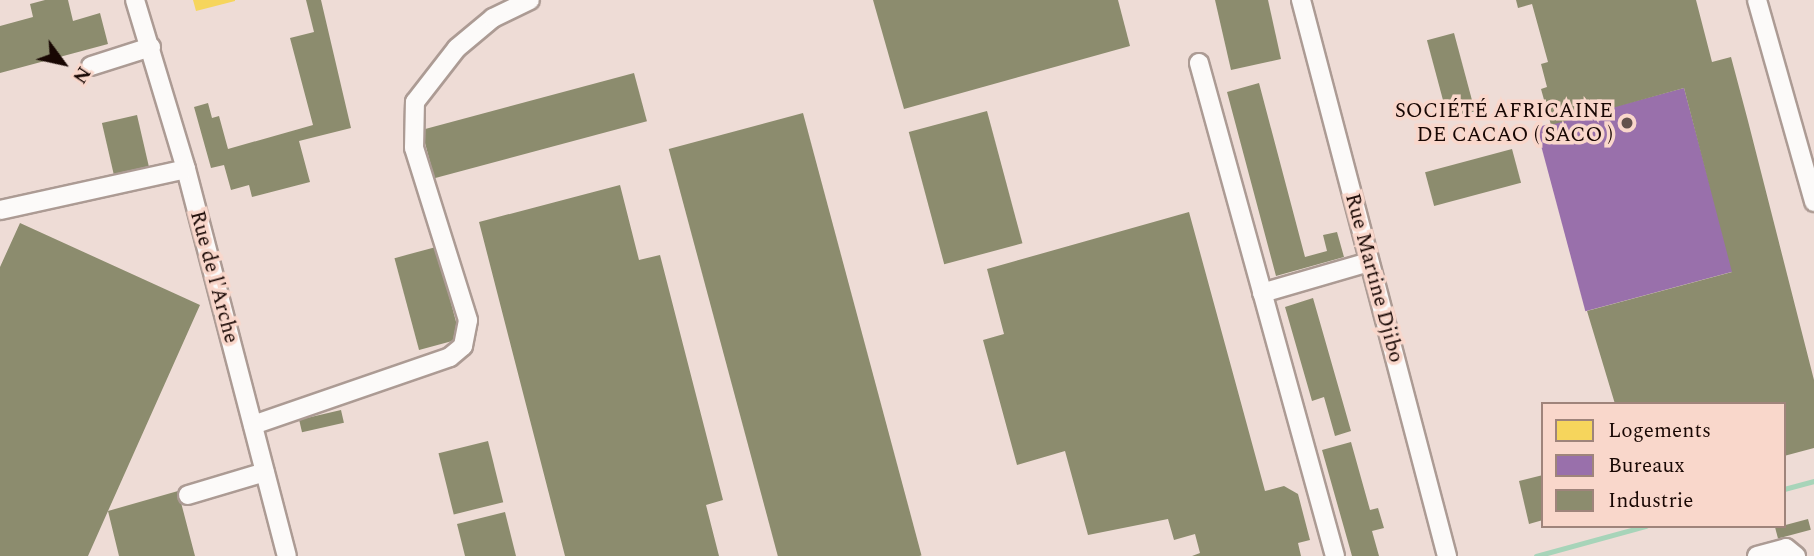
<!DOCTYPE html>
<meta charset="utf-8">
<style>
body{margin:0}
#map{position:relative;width:1814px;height:556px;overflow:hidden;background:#eedcd6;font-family:Spectral,serif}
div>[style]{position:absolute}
.homes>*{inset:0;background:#f6d55c}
.offices>*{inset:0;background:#9970ab;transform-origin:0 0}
.industry>*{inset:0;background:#8c8c6e;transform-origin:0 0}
.stream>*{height:5px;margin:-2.5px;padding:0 2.5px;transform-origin:2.5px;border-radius:2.5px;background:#a7d4b9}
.roads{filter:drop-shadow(2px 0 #ac9b94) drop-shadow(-2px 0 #ac9b94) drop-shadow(0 2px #ac9b94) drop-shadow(0 -2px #ac9b94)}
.minor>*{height:18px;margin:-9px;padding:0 9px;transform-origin:9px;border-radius:9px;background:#fcfaf9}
.dots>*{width:19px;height:19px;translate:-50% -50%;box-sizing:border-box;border:4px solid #f9d7cb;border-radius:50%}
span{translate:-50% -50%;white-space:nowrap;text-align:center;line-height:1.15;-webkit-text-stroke:7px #f9d7cb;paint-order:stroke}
.poi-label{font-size:21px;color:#180703}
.right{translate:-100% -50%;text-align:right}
.street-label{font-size:21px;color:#180703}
.legend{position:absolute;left:1541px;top:402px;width:245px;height:126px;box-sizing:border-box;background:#f9d7cb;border:2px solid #9f847b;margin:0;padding:9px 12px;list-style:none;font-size:21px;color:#180703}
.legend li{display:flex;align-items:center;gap:14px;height:35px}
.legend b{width:35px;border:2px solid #9f847b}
.north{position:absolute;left:28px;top:28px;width:70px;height:70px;-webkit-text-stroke:5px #f9d7cb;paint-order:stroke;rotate:123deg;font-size:19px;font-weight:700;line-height:28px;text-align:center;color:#180703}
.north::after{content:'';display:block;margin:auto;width:24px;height:32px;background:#180703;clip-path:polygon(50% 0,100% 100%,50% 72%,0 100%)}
</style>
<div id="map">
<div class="homes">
<i style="clip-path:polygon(193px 0,235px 0,235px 1px,196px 11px)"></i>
</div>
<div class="offices">
<i style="left:1684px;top:88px;width:190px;height:153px;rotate:75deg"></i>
</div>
<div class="industry">
<i style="clip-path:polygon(45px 0,68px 0,73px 21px,100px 13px,108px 44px,0 73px,0 26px,33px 17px,30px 4px)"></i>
<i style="clip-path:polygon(306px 0,321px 0,351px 128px,299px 141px,310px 182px,252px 197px,249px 185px,231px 190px,224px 165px,211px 168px,194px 107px,208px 103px,212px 118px,219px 116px,228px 149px,313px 125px,290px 38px,314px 32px)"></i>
<i style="clip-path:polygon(873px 0,1118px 0,1130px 46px,904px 109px)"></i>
<i style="clip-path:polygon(1215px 0,1268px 0,1281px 59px,1231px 70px)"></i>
<i style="clip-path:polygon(1516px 0,1696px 0,1712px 62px,1731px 57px,1748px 121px,1814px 380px,1814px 448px,1784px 456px,1784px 404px,1615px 404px,1587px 311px,1732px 272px,1684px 88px,1551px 125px,1541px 89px,1547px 87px,1541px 64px,1548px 62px,1532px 4px,1518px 8px)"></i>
<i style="left:1454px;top:33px;width:81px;height:28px;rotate:75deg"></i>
<i style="left:634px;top:73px;width:50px;height:220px;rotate:75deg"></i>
<i style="clip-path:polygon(1259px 83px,1305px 257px,1327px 251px,1323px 235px,1337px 232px,1344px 257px,1276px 276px,1227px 92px)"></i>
<i style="left:987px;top:111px;width:137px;height:81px;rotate:75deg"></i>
<i style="left:803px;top:113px;width:458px;height:139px;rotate:75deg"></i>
<i style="left:137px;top:115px;width:53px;height:36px;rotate:77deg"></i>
<i style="left:1512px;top:149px;width:35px;height:90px;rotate:75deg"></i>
<i style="clip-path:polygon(620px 185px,639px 260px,660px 255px,723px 500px,706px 505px,719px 556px,565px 556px,479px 222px)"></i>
<i style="clip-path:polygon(1189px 212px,1265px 491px,1284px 486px,1298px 494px,1310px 540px,1298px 543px,1301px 556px,1192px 556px,1200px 553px,1195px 534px,1174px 540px,1168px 519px,1088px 535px,1065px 451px,1017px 465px,983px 340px,1004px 334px,987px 269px)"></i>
<i style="clip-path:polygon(20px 223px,200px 305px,108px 511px,178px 491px,195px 556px,119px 556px,108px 511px,88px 556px,0 556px,0 267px)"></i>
<i style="left:436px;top:247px;width:95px;height:43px;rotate:75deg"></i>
<i style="clip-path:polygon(1313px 298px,1351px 431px,1335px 436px,1324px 397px,1312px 401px,1285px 307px)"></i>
<i style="left:341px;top:410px;width:13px;height:43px;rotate:77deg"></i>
<i style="left:488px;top:441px;width:63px;height:51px;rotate:76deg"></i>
<i style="clip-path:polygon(1351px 442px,1370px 510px,1378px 508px,1384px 528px,1372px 531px,1379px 556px,1352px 556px,1322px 450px)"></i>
<i style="clip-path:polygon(1543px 475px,1543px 520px,1529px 524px,1519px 481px)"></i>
<i style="clip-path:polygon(505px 512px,516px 556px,465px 556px,457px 524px)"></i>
<i style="left:1808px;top:519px;width:11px;height:34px;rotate:75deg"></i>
</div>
<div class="stream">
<i style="left:1784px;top:489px;width:31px;rotate:-15deg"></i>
<i style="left:1536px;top:556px;width:114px;rotate:-15.3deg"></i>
</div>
<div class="roads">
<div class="minor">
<i style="left:135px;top:0;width:177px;rotate:73.2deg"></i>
<i style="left:186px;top:169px;width:400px;rotate:75.4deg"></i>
<i style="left:1301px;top:0;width:575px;rotate:75.29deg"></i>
<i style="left:1757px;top:0;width:210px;rotate:74.2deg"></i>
<i style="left:1199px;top:63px;width:511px;rotate:74.58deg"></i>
<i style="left:91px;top:66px;width:63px;rotate:-17.6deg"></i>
<i style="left:0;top:210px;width:190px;rotate:-12.4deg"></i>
<i style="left:1262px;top:293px;width:111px;rotate:-16.2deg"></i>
<i style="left:253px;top:425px;width:208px;rotate:-19deg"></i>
<i style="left:450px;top:357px;width:17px;rotate:-40deg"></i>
<i style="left:463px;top:346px;width:26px;rotate:-79deg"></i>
<i style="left:468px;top:320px;width:180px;rotate:-107.4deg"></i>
<i style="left:414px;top:148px;width:46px;rotate:-88.8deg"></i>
<i style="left:415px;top:102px;width:68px;rotate:-52.1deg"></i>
<i style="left:457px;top:48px;width:47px;rotate:-39.8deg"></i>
<i style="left:493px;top:18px;width:41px;rotate:-25.9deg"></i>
<i style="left:188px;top:495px;width:80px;rotate:-16.6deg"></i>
<i style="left:1757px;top:556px;width:30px;rotate:-15deg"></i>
<i style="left:1786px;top:548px;width:13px;rotate:39deg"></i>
</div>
</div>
<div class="dots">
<i style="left:1627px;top:123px;background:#63524d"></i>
</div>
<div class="poi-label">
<span class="right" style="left:1613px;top:123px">SOCIÉTÉ AFRICAINE<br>DE CACAO ( SACO )</span>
</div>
<div class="street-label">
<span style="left:214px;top:277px;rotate:75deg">Rue de l'Arche</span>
<span style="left:1374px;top:278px;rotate:75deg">Rue Martine Djibo</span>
</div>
<ul class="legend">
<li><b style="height:19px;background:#f6d55c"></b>Logements</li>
<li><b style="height:19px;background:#9970ab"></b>Bureaux</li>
<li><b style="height:19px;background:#8c8c6e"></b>Industrie</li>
</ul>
<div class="north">N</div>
</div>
